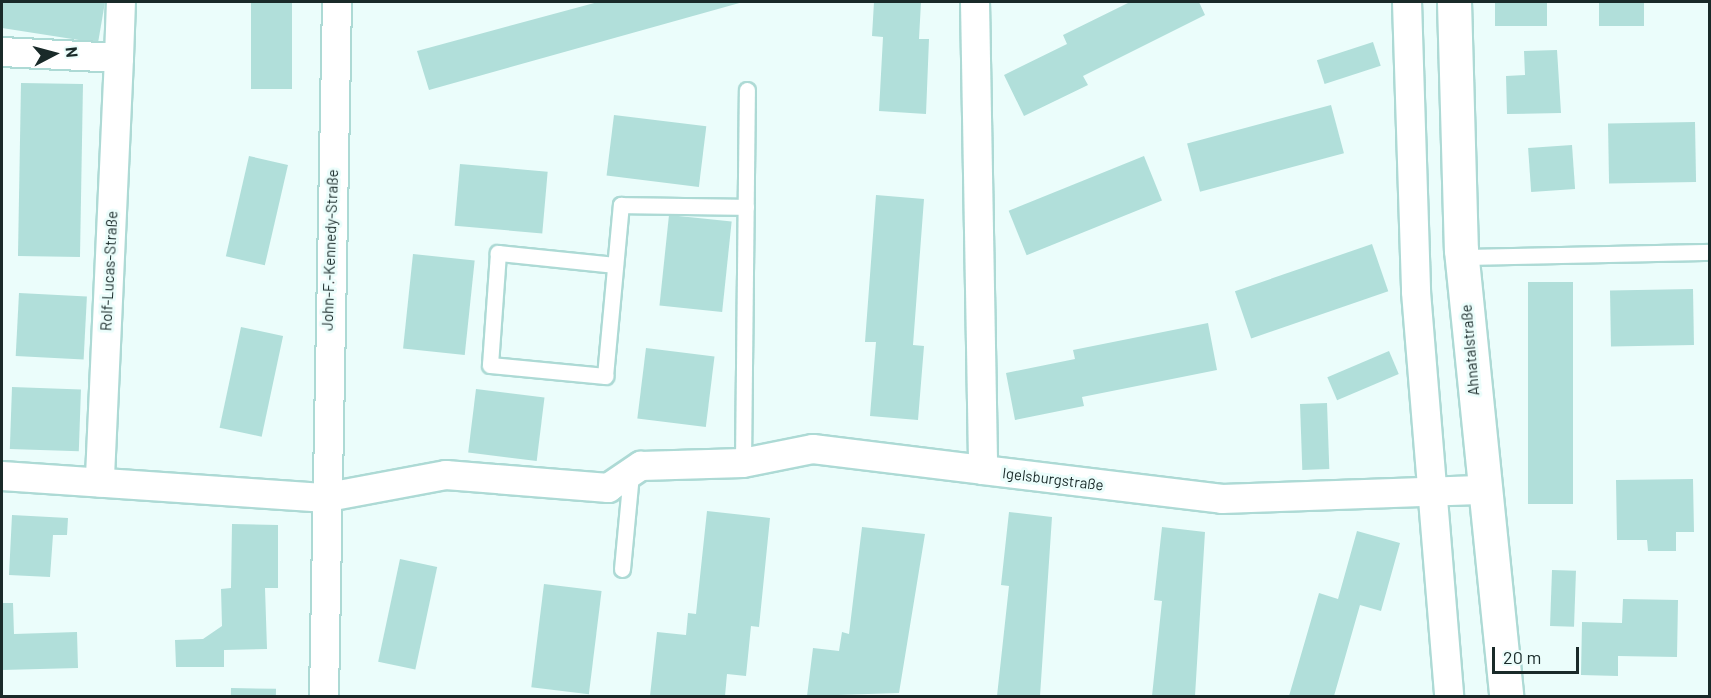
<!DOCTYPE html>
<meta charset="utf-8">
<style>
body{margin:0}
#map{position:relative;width:1711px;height:698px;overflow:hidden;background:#ebfdfb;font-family:Barlow,sans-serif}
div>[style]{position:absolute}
.building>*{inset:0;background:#b1dfda;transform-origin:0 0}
.roads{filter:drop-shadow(2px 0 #addad5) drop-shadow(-2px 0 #addad5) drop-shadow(0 2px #addad5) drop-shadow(0 -2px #addad5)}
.service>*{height:15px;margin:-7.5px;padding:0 7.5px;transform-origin:7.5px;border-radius:7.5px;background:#fff}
.minor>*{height:28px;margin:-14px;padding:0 14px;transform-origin:14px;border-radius:14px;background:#fff}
.tertiary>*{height:33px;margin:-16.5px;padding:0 16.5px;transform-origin:16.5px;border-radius:16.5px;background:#fff}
span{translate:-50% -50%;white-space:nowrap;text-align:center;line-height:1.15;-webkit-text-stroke:6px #ebfdfb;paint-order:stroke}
.street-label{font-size:15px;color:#192a29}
.frame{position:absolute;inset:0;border:3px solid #192a29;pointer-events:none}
.north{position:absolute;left:24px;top:24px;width:60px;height:60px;-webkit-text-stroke:4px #ebfdfb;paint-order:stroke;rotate:84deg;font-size:16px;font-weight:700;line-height:24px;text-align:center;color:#192a29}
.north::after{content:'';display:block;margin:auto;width:21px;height:27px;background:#192a29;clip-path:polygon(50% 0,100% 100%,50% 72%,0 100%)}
.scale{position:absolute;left:1492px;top:647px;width:87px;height:27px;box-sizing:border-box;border:3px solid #192a29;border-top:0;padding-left:8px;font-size:18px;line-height:21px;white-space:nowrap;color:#192a29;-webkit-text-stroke:4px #ebfdfb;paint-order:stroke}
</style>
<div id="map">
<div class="building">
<i style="clip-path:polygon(2px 2px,105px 2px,98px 43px,2px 28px)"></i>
<i style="left:251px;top:2px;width:41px;height:87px"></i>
<i style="clip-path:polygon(598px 2px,743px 2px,429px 90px,417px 51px)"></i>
<i style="clip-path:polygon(874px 2px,921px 2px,919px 39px,929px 39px,926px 114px,879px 111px,883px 37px,872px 36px)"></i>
<i style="clip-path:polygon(1130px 2px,1199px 2px,1205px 15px,1083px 76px,1088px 85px,1024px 116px,1004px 75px,1067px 44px,1063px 35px)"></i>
<i style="left:1495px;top:2px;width:52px;height:24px"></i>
<i style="left:1599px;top:2px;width:45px;height:24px"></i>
<i style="left:1373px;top:42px;width:25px;height:59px;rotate:72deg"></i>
<i style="clip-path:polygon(1557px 50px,1561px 113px,1507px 114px,1506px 76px,1525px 75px,1524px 51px)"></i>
<i style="left:21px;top:83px;width:62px;height:173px;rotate:1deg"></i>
<i style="left:1331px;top:105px;width:50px;height:149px;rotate:75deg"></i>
<i style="left:614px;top:115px;width:93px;height:61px;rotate:7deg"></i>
<i style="left:1695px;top:122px;width:60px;height:87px;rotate:89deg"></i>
<i style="left:1572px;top:145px;width:44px;height:44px;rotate:86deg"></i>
<i style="left:249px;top:156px;width:40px;height:103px;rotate:13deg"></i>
<i style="left:1144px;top:156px;width:48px;height:146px;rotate:68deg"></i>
<i style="left:460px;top:164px;width:88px;height:62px;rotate:5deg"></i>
<i style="clip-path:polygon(876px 195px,924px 199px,913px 345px,924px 346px,918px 420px,870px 416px,876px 342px,865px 342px)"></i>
<i style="left:669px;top:215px;width:63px;height:91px;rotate:6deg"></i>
<i style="left:1372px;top:244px;width:50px;height:145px;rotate:71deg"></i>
<i style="left:413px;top:254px;width:62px;height:95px;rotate:6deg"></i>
<i style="left:1573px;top:282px;width:222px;height:45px;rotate:90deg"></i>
<i style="left:1693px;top:289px;width:56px;height:83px;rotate:89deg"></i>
<i style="left:19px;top:293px;width:68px;height:63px;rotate:3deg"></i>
<i style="clip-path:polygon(1208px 323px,1217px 370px,1082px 397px,1084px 406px,1015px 420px,1006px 373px,1075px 359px,1073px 350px)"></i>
<i style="left:241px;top:327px;width:43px;height:103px;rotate:12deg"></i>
<i style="left:646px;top:348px;width:69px;height:71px;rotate:7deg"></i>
<i style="left:1389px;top:351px;width:25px;height:67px;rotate:67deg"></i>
<i style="left:12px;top:387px;width:69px;height:62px;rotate:2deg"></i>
<i style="left:476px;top:389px;width:69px;height:64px;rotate:7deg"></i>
<i style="left:1327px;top:403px;width:66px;height:27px;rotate:88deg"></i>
<i style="clip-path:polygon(1693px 479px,1694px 532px,1676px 532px,1676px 551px,1648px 551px,1647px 540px,1617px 540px,1616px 480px)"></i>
<i style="clip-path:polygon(707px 511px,770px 518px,759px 627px,751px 626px,746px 676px,727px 674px,725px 696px,650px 696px,657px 632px,686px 635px,688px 613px,696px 614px)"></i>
<i style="clip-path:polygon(1009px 512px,1052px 517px,1040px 696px,997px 696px,1009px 586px,1001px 585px)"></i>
<i style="clip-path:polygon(12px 515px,68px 518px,67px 535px,53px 535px,50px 577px,9px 575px)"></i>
<i style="clip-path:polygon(232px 524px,278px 525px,278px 588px,265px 588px,267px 649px,224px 650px,224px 667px,176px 667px,175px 640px,203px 639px,222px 626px,221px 589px,231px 588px)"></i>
<i style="clip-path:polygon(862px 527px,925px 534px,899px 693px,807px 696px,813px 648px,839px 651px,842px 632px,849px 634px)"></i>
<i style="clip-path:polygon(1162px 527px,1205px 532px,1195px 696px,1152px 696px,1162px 601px,1154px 600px)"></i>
<i style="clip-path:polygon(1357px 531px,1400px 543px,1381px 611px,1360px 605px,1334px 696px,1289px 696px,1319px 593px,1338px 599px)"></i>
<i style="left:400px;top:559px;width:38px;height:105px;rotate:12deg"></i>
<i style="left:1552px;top:570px;width:24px;height:56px;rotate:2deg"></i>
<i style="left:544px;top:584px;width:58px;height:104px;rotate:7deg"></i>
<i style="clip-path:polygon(1623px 599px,1678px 600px,1677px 657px,1618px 656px,1618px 676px,1581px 675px,1582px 622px,1622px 623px)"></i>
<i style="clip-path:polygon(2px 603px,13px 603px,14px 634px,77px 632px,78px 668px,2px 670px)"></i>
<i style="left:231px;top:688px;width:45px;height:8px;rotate:1deg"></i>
</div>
<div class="roads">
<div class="service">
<i style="left:1461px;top:257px;width:247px;rotate:-1.2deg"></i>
<i style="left:615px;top:265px;width:118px;rotate:-174.1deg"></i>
<i style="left:498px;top:253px;width:112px;rotate:94.1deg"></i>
<i style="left:490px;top:365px;width:116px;rotate:5.5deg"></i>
<i style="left:605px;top:376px;width:172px;rotate:-84.7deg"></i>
<i style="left:621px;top:205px;width:125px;rotate:0.9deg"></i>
<i style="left:743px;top:463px;width:373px;rotate:-89.4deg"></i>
<i style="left:622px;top:569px;width:96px;rotate:-84.6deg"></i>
</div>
<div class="minor">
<i style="left:975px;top:2px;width:468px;rotate:89deg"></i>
<i style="left:983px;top:470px;width:241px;rotate:6.9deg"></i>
<i style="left:1222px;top:499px;width:261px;rotate:-2deg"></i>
<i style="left:1407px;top:2px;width:290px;rotate:88.2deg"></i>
<i style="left:1416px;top:292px;width:405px;rotate:85.3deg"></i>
<i style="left:2px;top:52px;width:117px;rotate:2.9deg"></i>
<i style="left:119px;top:58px;width:425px;rotate:92.6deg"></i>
<i style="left:119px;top:58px;width:56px;rotate:-88deg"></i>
<i style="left:2px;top:476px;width:322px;rotate:3.9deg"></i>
<i style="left:323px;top:498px;width:125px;rotate:-10.6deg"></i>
<i style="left:446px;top:475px;width:163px;rotate:4.6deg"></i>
<i style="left:608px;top:488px;width:40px;rotate:-34deg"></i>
<i style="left:641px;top:466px;width:102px;rotate:-1.7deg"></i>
<i style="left:743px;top:463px;width:71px;rotate:-11.3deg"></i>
<i style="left:813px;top:449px;width:171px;rotate:7deg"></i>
<i style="left:324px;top:696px;width:694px;rotate:-88.93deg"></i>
</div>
<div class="tertiary">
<i style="left:1454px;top:2px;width:248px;rotate:88.4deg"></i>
<i style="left:1461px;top:250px;width:448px;rotate:84.2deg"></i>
</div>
</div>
<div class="street-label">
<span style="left:330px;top:250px;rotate:-88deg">John-F.-Kennedy-Straße</span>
<span style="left:109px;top:271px;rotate:-87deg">Rolf-Lucas-Straße</span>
<span style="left:1470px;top:350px;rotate:-95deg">Ahnatalstraße</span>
<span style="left:1053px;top:479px;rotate:7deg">Igelsburgstraße</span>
</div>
<div class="frame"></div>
<div class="north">N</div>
<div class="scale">20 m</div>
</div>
